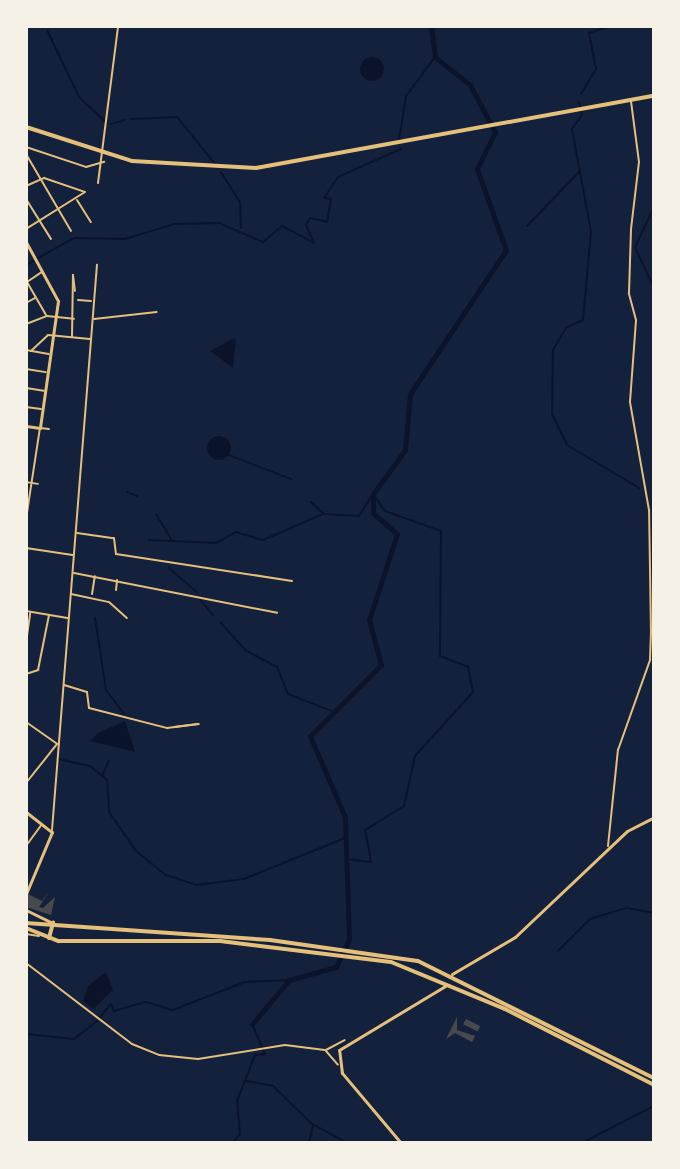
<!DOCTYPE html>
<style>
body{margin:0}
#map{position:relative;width:680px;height:1169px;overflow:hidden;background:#14213d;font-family:Bitter,serif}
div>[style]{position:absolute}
.water>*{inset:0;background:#0b132b}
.round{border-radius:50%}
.stream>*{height:2px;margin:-1px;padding:0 1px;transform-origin:1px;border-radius:1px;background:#0b132b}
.river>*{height:5px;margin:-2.5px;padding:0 2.5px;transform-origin:2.5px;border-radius:2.5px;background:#0b132b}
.building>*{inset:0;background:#48494c;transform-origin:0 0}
.minor>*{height:2px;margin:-1px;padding:0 1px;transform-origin:1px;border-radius:1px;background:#e5c07b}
.tertiary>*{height:3px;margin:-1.5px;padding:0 1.5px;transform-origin:1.5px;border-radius:1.5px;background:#e5c07b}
.secondary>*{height:3px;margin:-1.5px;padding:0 1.5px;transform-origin:1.5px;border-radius:1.5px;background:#e5c07b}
.trunk>*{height:4px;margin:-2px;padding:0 2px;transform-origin:2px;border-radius:2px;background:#e5c07b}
span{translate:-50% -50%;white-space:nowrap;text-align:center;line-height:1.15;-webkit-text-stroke:8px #f6f1e7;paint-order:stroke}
.frame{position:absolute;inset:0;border:28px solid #f6f1e7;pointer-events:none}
</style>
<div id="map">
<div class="water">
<i class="round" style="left:360px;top:57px;width:24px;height:24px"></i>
<i style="clip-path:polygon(235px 338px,236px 340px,233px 368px,210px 351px)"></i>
<i class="round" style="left:207px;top:436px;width:24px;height:24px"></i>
<i style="clip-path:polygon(125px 721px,135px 752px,90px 741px,98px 733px)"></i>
<i style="clip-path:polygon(106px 972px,113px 990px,94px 1009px,83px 1001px,88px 986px)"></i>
</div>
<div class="stream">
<i style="left:47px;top:30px;width:74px;rotate:64.5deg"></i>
<i style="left:79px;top:97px;width:38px;rotate:43deg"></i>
<i style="left:581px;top:94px;width:29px;rotate:-59deg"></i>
<i style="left:596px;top:69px;width:37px;rotate:-101deg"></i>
<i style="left:589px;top:33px;width:22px;rotate:-18deg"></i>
<i style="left:579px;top:102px;width:13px;rotate:77deg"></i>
<i style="left:582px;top:115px;width:17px;rotate:126deg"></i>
<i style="left:572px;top:129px;width:105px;rotate:79.5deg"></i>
<i style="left:591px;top:232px;width:88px;rotate:95.2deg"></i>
<i style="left:583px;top:320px;width:19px;rotate:155deg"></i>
<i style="left:566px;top:328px;width:26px;rotate:121deg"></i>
<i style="left:553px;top:350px;width:64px;rotate:90.9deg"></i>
<i style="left:552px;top:414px;width:34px;rotate:64deg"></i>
<i style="left:567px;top:445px;width:84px;rotate:30.8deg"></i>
<i style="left:131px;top:119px;width:46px;rotate:-2.5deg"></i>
<i style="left:177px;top:117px;width:63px;rotate:50.8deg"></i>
<i style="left:111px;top:124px;width:15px;rotate:-16deg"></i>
<i style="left:399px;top:140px;width:45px;rotate:-81deg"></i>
<i style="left:406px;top:96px;width:49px;rotate:-53.4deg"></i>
<i style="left:221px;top:172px;width:36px;rotate:58deg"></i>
<i style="left:240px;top:202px;width:26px;rotate:88deg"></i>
<i style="left:654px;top:207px;width:44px;rotate:115.4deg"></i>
<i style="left:635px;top:247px;width:45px;rotate:65.1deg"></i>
<i style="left:527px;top:226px;width:75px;rotate:-46.1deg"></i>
<i style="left:38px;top:258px;width:41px;rotate:-29.1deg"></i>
<i style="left:74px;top:238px;width:51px;rotate:1.1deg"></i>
<i style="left:125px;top:239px;width:51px;rotate:-17deg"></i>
<i style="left:174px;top:224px;width:45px;rotate:-1.3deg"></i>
<i style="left:219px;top:223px;width:48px;rotate:23.4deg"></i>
<i style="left:263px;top:242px;width:25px;rotate:-40deg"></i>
<i style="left:282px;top:226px;width:36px;rotate:28deg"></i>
<i style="left:314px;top:243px;width:20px;rotate:-114deg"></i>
<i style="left:306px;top:225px;width:8px;rotate:-60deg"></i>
<i style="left:310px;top:218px;width:17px;rotate:13deg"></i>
<i style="left:327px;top:222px;width:23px;rotate:-80deg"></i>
<i style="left:331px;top:199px;width:7px;rotate:-172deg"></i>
<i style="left:324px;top:198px;width:25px;rotate:-56deg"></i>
<i style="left:338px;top:177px;width:69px;rotate:-24deg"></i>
<i style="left:26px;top:265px;width:9px;rotate:-27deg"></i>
<i style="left:226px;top:454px;width:70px;rotate:21deg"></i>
<i style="left:127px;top:492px;width:11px;rotate:22deg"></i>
<i style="left:311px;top:502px;width:16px;rotate:43deg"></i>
<i style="left:156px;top:514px;width:29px;rotate:59deg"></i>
<i style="left:149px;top:540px;width:67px;rotate:2.6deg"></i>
<i style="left:216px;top:543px;width:23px;rotate:-29deg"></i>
<i style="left:236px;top:532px;width:28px;rotate:17deg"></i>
<i style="left:263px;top:540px;width:65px;rotate:-23.4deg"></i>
<i style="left:323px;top:514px;width:36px;rotate:3deg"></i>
<i style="left:359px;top:516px;width:26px;rotate:-58deg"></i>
<i style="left:373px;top:494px;width:21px;rotate:55deg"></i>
<i style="left:385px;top:511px;width:59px;rotate:19.7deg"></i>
<i style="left:441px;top:531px;width:125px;rotate:90.5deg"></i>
<i style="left:440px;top:656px;width:30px;rotate:21deg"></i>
<i style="left:468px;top:667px;width:25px;rotate:79deg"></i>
<i style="left:473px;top:692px;width:86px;rotate:132.2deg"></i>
<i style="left:415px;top:756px;width:51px;rotate:102.4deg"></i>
<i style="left:404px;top:806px;width:46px;rotate:148.4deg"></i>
<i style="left:365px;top:830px;width:33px;rotate:79deg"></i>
<i style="left:371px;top:862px;width:25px;rotate:-173deg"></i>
<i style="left:169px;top:568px;width:37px;rotate:41deg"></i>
<i style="left:200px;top:599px;width:21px;rotate:51deg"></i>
<i style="left:95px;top:618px;width:73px;rotate:81.3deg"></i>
<i style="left:106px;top:690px;width:30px;rotate:53deg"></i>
<i style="left:220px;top:622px;width:38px;rotate:48deg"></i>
<i style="left:245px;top:650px;width:36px;rotate:28deg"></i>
<i style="left:277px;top:667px;width:29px;rotate:68deg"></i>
<i style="left:288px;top:694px;width:49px;rotate:21.4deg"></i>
<i style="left:59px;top:759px;width:32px;rotate:13deg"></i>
<i style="left:90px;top:766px;width:22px;rotate:39deg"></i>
<i style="left:107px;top:780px;width:32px;rotate:86deg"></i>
<i style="left:109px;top:812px;width:47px;rotate:55.3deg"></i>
<i style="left:136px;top:851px;width:38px;rotate:39deg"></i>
<i style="left:166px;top:875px;width:32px;rotate:18deg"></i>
<i style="left:196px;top:885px;width:48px;rotate:-7.1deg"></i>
<i style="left:244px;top:879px;width:109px;rotate:-22.1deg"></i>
<i style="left:102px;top:776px;width:17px;rotate:-66deg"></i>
<i style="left:558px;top:951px;width:45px;rotate:-45deg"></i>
<i style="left:590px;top:919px;width:39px;rotate:-17deg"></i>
<i style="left:627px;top:908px;width:27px;rotate:10deg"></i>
<i style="left:100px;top:1017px;width:17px;rotate:-50deg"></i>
<i style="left:111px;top:1004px;width:8px;rotate:67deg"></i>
<i style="left:114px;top:1011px;width:33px;rotate:-16deg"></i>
<i style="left:146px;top:1002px;width:28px;rotate:17deg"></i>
<i style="left:173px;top:1010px;width:77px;rotate:-21.3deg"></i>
<i style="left:245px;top:982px;width:44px;rotate:-2.6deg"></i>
<i style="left:26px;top:1034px;width:48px;rotate:5.9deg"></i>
<i style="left:74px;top:1039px;width:29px;rotate:-38deg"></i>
<i style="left:246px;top:1081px;width:27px;rotate:10deg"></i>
<i style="left:273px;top:1086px;width:54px;rotate:44.3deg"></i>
<i style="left:312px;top:1124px;width:40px;rotate:28deg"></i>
<i style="left:178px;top:1143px;width:12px"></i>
<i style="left:232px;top:1143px;width:12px;rotate:-48deg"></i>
<i style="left:240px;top:1134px;width:33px;rotate:-95deg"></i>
<i style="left:237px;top:1101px;width:49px;rotate:-68.6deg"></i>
<i style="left:255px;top:1055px;width:10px;rotate:-6deg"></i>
<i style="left:265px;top:1054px;width:33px;rotate:-113deg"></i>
<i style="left:309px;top:1143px;width:18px;rotate:-77deg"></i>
<i style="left:582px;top:1143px;width:81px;rotate:-27.2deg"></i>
</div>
<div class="river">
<i style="left:252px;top:1024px;width:57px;rotate:-49.9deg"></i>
<i style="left:289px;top:980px;width:49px;rotate:-15.5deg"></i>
<i style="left:336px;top:967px;width:31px;rotate:-65deg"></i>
<i style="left:349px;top:939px;width:122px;rotate:-91.9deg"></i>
<i style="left:345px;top:817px;width:88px;rotate:-113.4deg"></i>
<i style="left:310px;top:736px;width:100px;rotate:-45deg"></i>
<i style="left:381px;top:665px;width:47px;rotate:-104.9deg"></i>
<i style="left:369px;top:620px;width:90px;rotate:-72deg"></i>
<i style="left:397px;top:534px;width:32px;rotate:-139deg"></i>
<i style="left:373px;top:513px;width:19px;rotate:-90deg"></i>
<i style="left:373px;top:494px;width:54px;rotate:-54deg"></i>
<i style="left:405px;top:450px;width:56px;rotate:-84.9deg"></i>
<i style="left:410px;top:394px;width:173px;rotate:-56.3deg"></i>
<i style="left:506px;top:250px;width:86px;rotate:-109.7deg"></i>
<i style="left:477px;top:169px;width:41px;rotate:-64.1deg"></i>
<i style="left:495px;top:132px;width:53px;rotate:-118deg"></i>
<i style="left:470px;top:85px;width:45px;rotate:-141.3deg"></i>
<i style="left:435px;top:57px;width:31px;rotate:-97deg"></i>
</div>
<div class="building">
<i style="clip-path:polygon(49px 892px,39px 907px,27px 904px,43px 908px,55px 897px,51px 915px,26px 907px,28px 894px,42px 901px)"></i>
<i style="clip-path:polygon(457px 1017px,457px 1030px,475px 1036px,472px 1042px,455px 1033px,446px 1039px)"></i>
<i style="left:466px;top:1019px;width:16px;height:6px;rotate:27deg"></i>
</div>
<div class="minor">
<i style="left:26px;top:147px;width:63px;rotate:18.4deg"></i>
<i style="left:86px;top:167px;width:19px;rotate:-16deg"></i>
<i style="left:26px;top:154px;width:89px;rotate:59.7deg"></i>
<i style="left:98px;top:183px;width:158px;rotate:-82.7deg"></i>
<i style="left:26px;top:186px;width:20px;rotate:-24deg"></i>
<i style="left:44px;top:178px;width:43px;rotate:18.9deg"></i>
<i style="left:85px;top:192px;width:70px;rotate:147.9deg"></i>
<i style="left:26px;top:199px;width:47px;rotate:58deg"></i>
<i style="left:77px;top:200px;width:26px;rotate:58deg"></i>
<i style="left:73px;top:275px;width:16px;rotate:83deg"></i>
<i style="left:27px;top:282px;width:38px;rotate:60deg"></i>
<i style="left:27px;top:282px;width:18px;rotate:-34deg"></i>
<i style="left:78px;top:300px;width:13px;rotate:4deg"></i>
<i style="left:26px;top:303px;width:10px;rotate:-29deg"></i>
<i style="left:94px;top:319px;width:63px;rotate:-6.3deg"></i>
<i style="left:26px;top:324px;width:22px;rotate:-21deg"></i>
<i style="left:47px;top:316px;width:27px;rotate:6deg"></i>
<i style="left:72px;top:337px;width:62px;rotate:-89.1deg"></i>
<i style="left:26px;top:350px;width:23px;rotate:10deg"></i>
<i style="left:31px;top:351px;width:23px;rotate:-43deg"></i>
<i style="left:48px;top:335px;width:42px;rotate:5.4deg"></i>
<i style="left:26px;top:369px;width:20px;rotate:9deg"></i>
<i style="left:26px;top:388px;width:18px;rotate:9deg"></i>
<i style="left:26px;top:407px;width:15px;rotate:8deg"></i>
<i style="left:26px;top:482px;width:12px;rotate:9deg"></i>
<i style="left:26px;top:519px;width:92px;rotate:-81.3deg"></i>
<i style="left:40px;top:428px;width:9px;rotate:6deg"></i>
<i style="left:77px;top:533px;width:37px;rotate:8deg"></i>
<i style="left:114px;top:538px;width:16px;rotate:83deg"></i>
<i style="left:116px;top:554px;width:178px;rotate:8.7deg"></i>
<i style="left:26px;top:548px;width:47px;rotate:8.7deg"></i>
<i style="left:74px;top:573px;width:207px;rotate:11.1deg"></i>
<i style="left:116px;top:590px;width:10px;rotate:-84deg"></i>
<i style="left:71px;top:594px;width:39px;rotate:12deg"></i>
<i style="left:109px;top:602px;width:24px;rotate:42deg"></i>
<i style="left:92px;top:594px;width:18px;rotate:-81deg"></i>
<i style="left:26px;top:611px;width:42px;rotate:9.7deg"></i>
<i style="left:26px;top:643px;width:30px;rotate:-82deg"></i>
<i style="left:26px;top:674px;width:13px;rotate:-18deg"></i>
<i style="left:38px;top:670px;width:56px;rotate:-78.7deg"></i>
<i style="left:64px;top:685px;width:24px;rotate:17deg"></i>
<i style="left:87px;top:692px;width:16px;rotate:83deg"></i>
<i style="left:89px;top:708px;width:81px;rotate:14.4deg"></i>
<i style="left:167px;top:728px;width:32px;rotate:-7deg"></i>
<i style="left:26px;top:722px;width:37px;rotate:35deg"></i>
<i style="left:174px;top:727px;width:24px;rotate:-7deg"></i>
<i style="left:26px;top:783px;width:50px;rotate:-51.5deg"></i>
<i style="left:52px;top:830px;width:567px;rotate:-85.45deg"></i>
<i style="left:26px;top:846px;width:26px;rotate:-54deg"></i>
<i style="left:608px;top:846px;width:97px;rotate:-84.1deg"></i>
<i style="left:618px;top:750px;width:96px;rotate:-70.4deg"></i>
<i style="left:650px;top:660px;width:27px;rotate:-88deg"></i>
<i style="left:651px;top:633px;width:123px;rotate:-90.9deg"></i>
<i style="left:649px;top:510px;width:110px;rotate:-100deg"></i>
<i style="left:630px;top:402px;width:82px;rotate:-85.8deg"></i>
<i style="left:636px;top:320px;width:28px;rotate:-105deg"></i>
<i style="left:629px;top:293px;width:64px;rotate:-88.2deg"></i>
<i style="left:631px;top:229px;width:67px;rotate:-83.2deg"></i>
<i style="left:639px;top:162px;width:62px;rotate:-97.5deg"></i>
<i style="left:26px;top:934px;width:13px;rotate:9deg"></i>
<i style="left:26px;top:963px;width:133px;rotate:37.4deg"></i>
<i style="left:132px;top:1044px;width:29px;rotate:22deg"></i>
<i style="left:159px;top:1055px;width:39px;rotate:6deg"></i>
<i style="left:198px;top:1059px;width:88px;rotate:-9.1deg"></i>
<i style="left:285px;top:1045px;width:40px;rotate:7.1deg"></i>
<i style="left:326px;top:1050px;width:21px;rotate:-28deg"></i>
<i style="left:326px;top:1051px;width:18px;rotate:49deg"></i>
</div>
<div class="tertiary">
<i style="left:26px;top:242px;width:67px;rotate:61.5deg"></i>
<i style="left:58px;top:301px;width:128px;rotate:98.1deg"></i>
<i style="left:40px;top:428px;width:14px;rotate:-172deg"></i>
<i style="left:26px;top:812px;width:33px;rotate:38deg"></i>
<i style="left:52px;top:832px;width:67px;rotate:112.8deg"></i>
<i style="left:26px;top:910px;width:32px;rotate:26deg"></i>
<i style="left:452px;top:974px;width:73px;rotate:-30.4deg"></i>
<i style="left:515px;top:937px;width:154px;rotate:-43.4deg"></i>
<i style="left:627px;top:831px;width:30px;rotate:-27deg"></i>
</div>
<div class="secondary">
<i style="left:401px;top:1143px;width:92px;rotate:-130.1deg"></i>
<i style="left:342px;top:1073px;width:23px;rotate:-97deg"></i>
<i style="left:339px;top:1050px;width:124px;rotate:-31.1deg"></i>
</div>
<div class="trunk">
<i style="left:26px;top:127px;width:111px;rotate:17.8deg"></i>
<i style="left:132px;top:161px;width:124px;rotate:3.2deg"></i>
<i style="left:256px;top:168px;width:404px;rotate:-10.3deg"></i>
<i style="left:26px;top:923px;width:245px;rotate:4deg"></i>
<i style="left:270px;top:940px;width:149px;rotate:8.1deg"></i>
<i style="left:418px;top:961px;width:263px;rotate:26.4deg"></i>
<i style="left:26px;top:928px;width:35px;rotate:22deg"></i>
<i style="left:59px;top:941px;width:161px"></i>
<i style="left:220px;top:941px;width:172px;rotate:7deg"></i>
<i style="left:391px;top:962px;width:123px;rotate:22.4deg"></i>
<i style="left:505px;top:1009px;width:167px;rotate:27deg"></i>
<i style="left:49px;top:938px;width:16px;rotate:-75deg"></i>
</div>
<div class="frame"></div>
</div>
